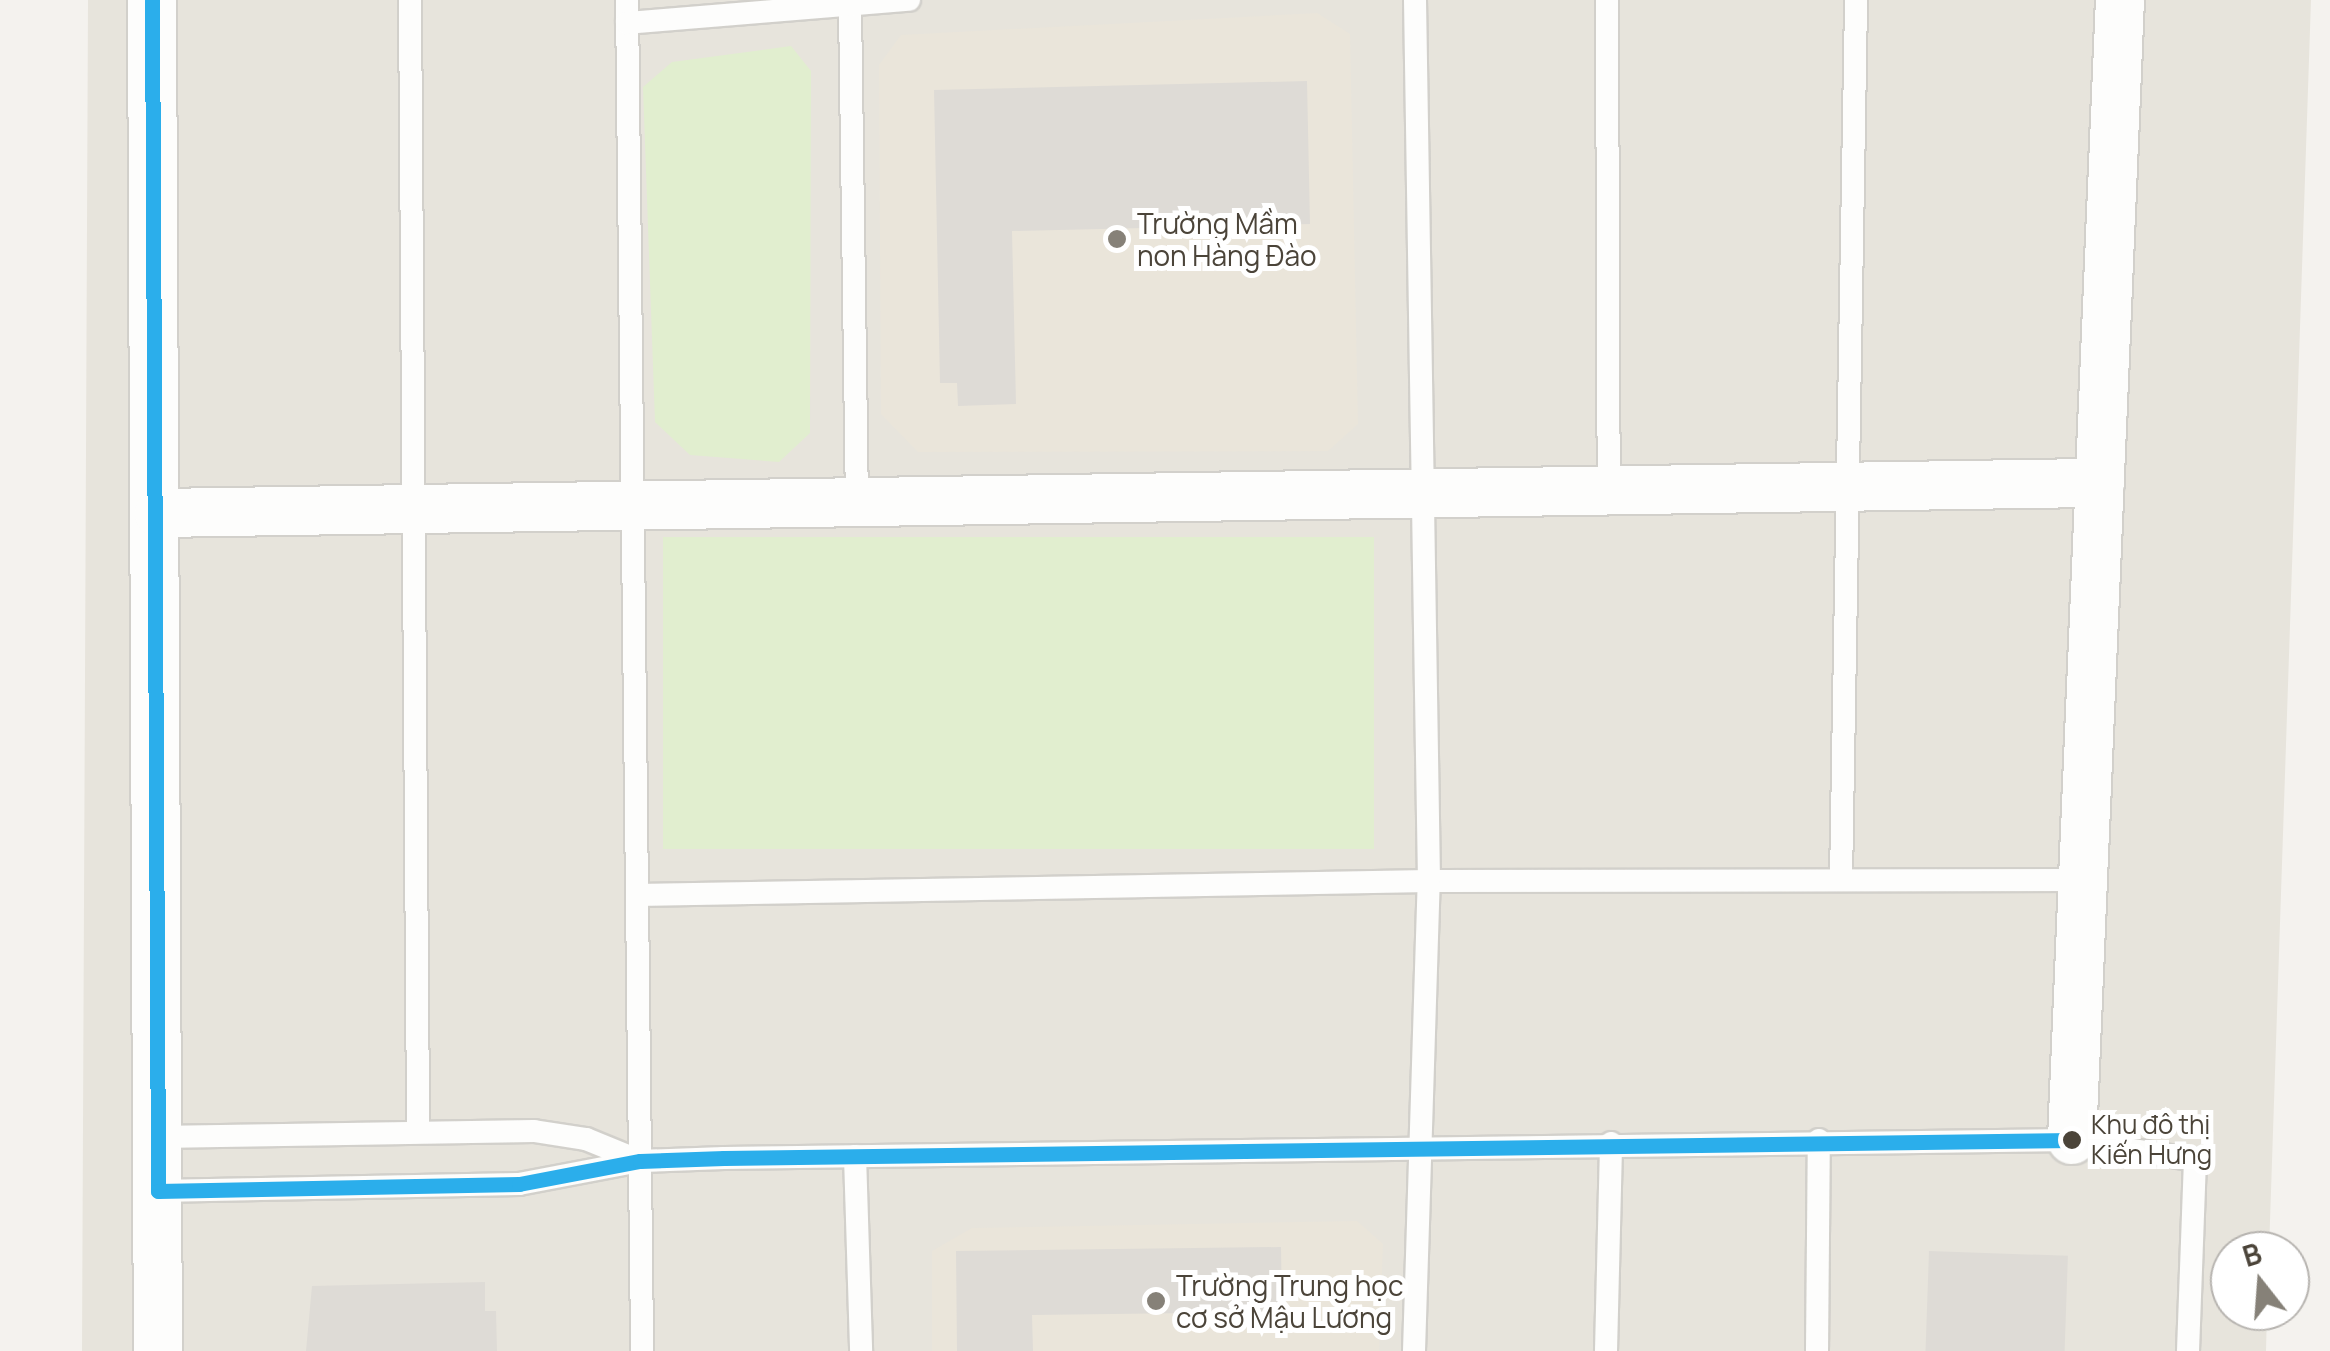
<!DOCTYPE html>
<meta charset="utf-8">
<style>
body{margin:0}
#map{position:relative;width:2330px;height:1351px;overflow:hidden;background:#f4f2ee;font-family:Manrope,sans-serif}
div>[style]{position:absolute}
.residential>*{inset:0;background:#e7e4dc}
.education>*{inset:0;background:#eae5da}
.green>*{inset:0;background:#e1eecf;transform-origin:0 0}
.building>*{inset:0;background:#dedbd6;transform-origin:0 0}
.roads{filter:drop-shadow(2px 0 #d2d0cb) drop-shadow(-2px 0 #d2d0cb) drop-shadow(0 2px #d2d0cb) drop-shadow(0 -2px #d2d0cb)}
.service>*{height:22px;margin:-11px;padding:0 11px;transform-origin:11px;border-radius:11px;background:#fdfdfc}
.minor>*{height:48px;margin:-24px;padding:0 24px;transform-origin:24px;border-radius:24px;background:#fdfdfc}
.bus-1>*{height:15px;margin:-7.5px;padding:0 7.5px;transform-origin:7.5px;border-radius:7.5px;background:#2baeeb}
.dots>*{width:28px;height:28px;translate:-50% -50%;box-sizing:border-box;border:5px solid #fff;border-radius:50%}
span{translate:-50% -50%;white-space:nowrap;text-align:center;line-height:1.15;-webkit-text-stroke:10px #fff;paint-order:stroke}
.bus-label{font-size:26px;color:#4b4439}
.left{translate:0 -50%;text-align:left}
.poi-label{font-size:28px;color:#4b4439}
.north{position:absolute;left:2210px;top:1231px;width:100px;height:100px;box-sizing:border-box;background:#fff;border:2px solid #b7b4b0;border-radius:50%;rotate:343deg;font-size:28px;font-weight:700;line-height:40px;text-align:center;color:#4b4439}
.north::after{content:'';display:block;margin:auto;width:35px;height:45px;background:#868178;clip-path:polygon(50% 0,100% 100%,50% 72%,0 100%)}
</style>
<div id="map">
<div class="residential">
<i style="clip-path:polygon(88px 0,2311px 0,2269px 1251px,2230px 1251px,2230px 1311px,2267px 1311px,2266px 1351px,82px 1351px)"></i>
</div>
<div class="education">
<i style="clip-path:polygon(1317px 13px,1350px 34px,1358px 424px,1328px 451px,918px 452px,881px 414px,879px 65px,901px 35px)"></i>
<i style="clip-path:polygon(1357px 1221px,1383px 1244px,1379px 1351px,932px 1351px,932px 1251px,972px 1228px)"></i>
</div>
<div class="green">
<i style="clip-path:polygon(791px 46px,811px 71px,810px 433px,779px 462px,690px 455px,655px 422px,643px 87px,672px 62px)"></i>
<i style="left:1374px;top:537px;width:312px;height:711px;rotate:90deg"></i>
</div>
<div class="building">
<i style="clip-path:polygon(1307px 81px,1310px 224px,1012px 231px,1016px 404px,958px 406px,957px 383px,940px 383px,934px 90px)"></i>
<i style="clip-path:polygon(1281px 1247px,1282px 1312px,1032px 1315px,1033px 1351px,957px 1351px,956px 1251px)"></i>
<i style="left:1929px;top:1251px;width:139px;height:100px;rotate:2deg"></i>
<i style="clip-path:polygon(485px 1282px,485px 1311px,496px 1311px,497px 1351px,306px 1351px,312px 1286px)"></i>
</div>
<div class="roads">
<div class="service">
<i style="left:410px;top:0;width:1130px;rotate:89.59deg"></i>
<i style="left:627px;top:0;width:1351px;rotate:89.36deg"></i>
<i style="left:1607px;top:0;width:490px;rotate:89.8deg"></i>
<i style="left:850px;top:5px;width:497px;rotate:89.2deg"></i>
<i style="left:627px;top:23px;width:283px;rotate:-4.7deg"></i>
<i style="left:1841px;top:880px;width:880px;rotate:-89.02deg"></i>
<i style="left:637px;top:895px;width:792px;rotate:-1.01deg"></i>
<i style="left:1429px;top:881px;width:654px;rotate:-0.09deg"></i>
<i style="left:158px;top:1137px;width:376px;rotate:-0.9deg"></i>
<i style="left:534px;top:1131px;width:53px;rotate:8.7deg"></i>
<i style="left:586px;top:1139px;width:58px;rotate:22.2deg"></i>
<i style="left:855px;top:1156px;width:195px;rotate:88.2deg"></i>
<i style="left:158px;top:1191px;width:361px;rotate:-1.1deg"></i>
<i style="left:519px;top:1184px;width:123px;rotate:-10.8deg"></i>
<i style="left:640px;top:1161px;width:84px;rotate:-2deg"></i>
<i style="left:724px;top:1158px;width:1348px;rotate:-0.77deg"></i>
<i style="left:2072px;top:1140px;width:125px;rotate:9.2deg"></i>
<i style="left:2195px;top:1160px;width:191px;rotate:92.1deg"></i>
<i style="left:1414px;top:1351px;width:470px;rotate:-88.2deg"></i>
<i style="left:1429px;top:881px;width:881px;rotate:-90.91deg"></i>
<i style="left:1606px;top:1351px;width:208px;rotate:-88.6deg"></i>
<i style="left:1817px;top:1351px;width:211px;rotate:-89.5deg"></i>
</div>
<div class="minor">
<i style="left:152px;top:0;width:1351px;rotate:89.75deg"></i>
<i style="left:159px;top:513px;width:1941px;rotate:-0.89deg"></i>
<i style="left:2072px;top:1140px;width:1141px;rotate:-87.59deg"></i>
</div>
</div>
<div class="bus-1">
<i style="left:152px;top:0;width:1191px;rotate:89.71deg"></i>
<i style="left:158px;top:1191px;width:361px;rotate:-1.1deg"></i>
<i style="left:519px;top:1184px;width:123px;rotate:-10.8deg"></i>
<i style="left:640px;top:1161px;width:84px;rotate:-2deg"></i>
<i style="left:724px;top:1158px;width:1348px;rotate:-0.77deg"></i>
</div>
<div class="dots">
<i style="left:1117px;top:239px;background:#868178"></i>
<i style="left:2072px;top:1140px;background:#4b4439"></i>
<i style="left:1156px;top:1301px;background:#868178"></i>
</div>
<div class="bus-label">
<span class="left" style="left:2091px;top:1140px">Khu đô thị<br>Kiến Hưng</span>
</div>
<div class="poi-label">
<span class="left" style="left:1137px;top:239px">Trường Mầm<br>non Hàng Đào</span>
<span class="left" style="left:1176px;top:1301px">Trường Trung học<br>cơ sở Mậu Lương</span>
</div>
<div class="north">B</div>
</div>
